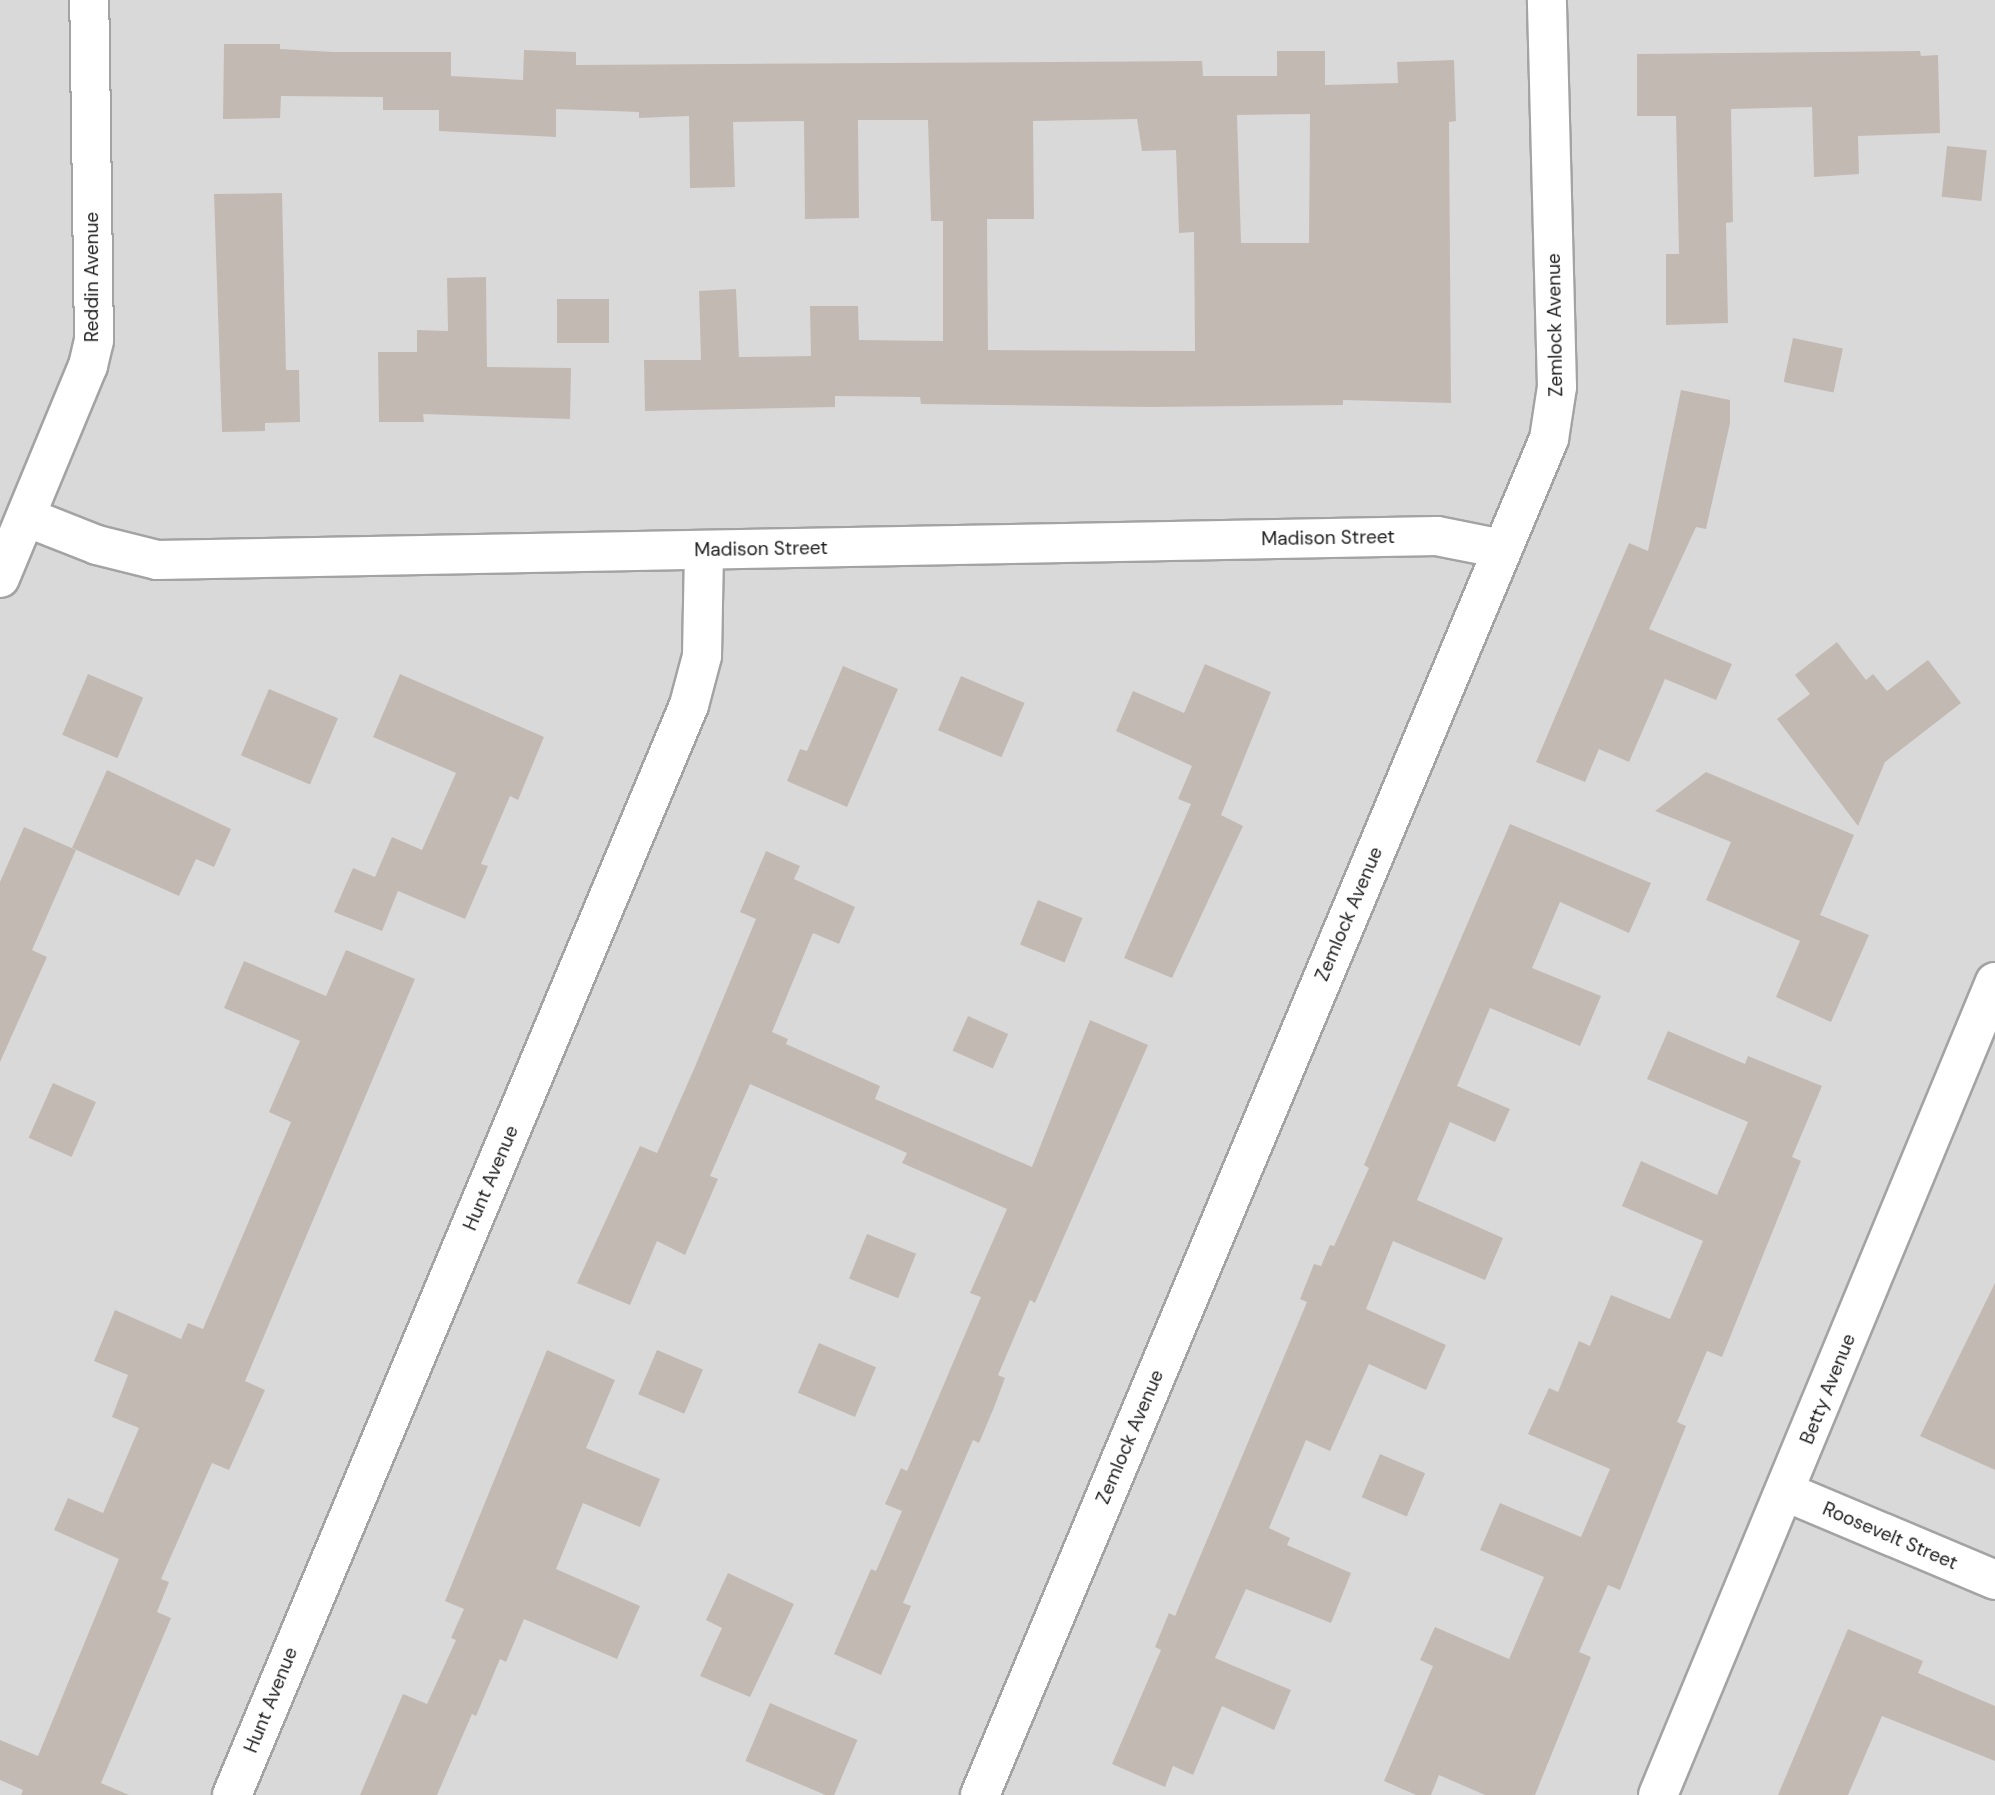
<!DOCTYPE html>
<style>
body{margin:0}
#map{position:relative;width:1995px;height:1795px;overflow:hidden;background:#edeae2;font-family:"DM Sans",sans-serif}
div>[style]{position:absolute}
.residential>*{inset:0;background:#dad9d9;transform-origin:0 0}
.building>*{inset:0;background:#c2bab2;transform-origin:0 0}
.roads{filter:drop-shadow(2px 0 #a3a3a3) drop-shadow(-2px 0 #a3a3a3) drop-shadow(0 2px #a3a3a3) drop-shadow(0 -2px #a3a3a3)}
.minor>*{height:38px;margin:-19px;padding:0 19px;transform-origin:19px;border-radius:19px;background:#fff}
span{translate:-50% -50%;white-space:nowrap;text-align:center;line-height:1.15;-webkit-text-stroke:5px #fff;paint-order:stroke}
.street-label{font-size:19px;color:#1c1c1c}
</style>
<div id="map">
<div class="residential">
<i style="left:0;top:0;width:1995px;height:1795px"></i>
</div>
<div class="building">
<i style="clip-path:polygon(evenodd,224px 44px,280px 44px,280px 49px,333px 52px,451px 52px,451px 76px,523px 80px,524px 50px,576px 52px,576px 65px,1202px 61px,1203px 76px,1277px 76px,1277px 51px,1325px 51px,1325px 85px,1398px 83px,1397px 62px,1454px 60px,1456px 121px,1449px 122px,1451px 403px,1343px 400px,1343px 405px,1148px 407px,921px 404px,920px 397px,835px 396px,835px 407px,645px 411px,644px 360px,701px 360px,699px 291px,736px 289px,739px 357px,811px 356px,810px 306px,858px 306px,859px 340px,943px 341px,943px 221px,931px 221px,928px 120px,858px 120px,859px 218px,805px 219px,804px 121px,733px 122px,735px 187px,690px 188px,689px 116px,639px 118px,639px 112px,556px 109px,556px 137px,439px 131px,439px 110px,383px 110px,383px 97px,281px 96px,280px 118px,223px 119px,224px 44px,1310px 114px,1309px 243px,1241px 243px,1237px 115px,1310px 114px,224px 44px,1137px 119px,1142px 151px,1176px 150px,1179px 233px,1194px 232px,1195px 351px,988px 350px,987px 219px,1034px 219px,1033px 121px,1137px 119px)"></i>
<i style="clip-path:polygon(1920px 51px,1921px 56px,1938px 55px,1940px 133px,1858px 136px,1859px 174px,1814px 177px,1812px 107px,1731px 109px,1733px 222px,1726px 223px,1728px 323px,1666px 325px,1666px 254px,1679px 254px,1676px 116px,1637px 116px,1637px 54px)"></i>
<i style="left:1947px;top:146px;width:40px;height:51px;rotate:6deg"></i>
<i style="clip-path:polygon(282px 193px,286px 370px,299px 370px,300px 422px,265px 423px,265px 431px,222px 432px,214px 194px)"></i>
<i style="clip-path:polygon(486px 277px,487px 367px,571px 368px,570px 419px,423px 414px,424px 422px,379px 422px,378px 352px,417px 352px,417px 330px,448px 331px,447px 278px)"></i>
<i style="left:557px;top:299px;width:52px;height:44px"></i>
<i style="left:1793px;top:338px;width:51px;height:45px;rotate:12deg"></i>
<i style="clip-path:polygon(1681px 390px,1730px 400px,1730px 423px,1706px 529px,1696px 527px,1649px 629px,1732px 664px,1716px 700px,1665px 679px,1629px 762px,1599px 749px,1585px 782px,1536px 762px,1629px 543px,1648px 551px)"></i>
<i style="clip-path:polygon(1837px 642px,1866px 680px,1873px 674px,1887px 691px,1928px 660px,1961px 703px,1885px 762px,1858px 826px,1777px 719px,1810px 694px,1795px 675px)"></i>
<i style="clip-path:polygon(1205px 664px,1271px 692px,1221px 815px,1243px 826px,1172px 978px,1124px 958px,1191px 804px,1178px 799px,1192px 766px,1116px 731px,1133px 691px,1184px 713px)"></i>
<i style="clip-path:polygon(843px 666px,898px 689px,847px 807px,787px 781px,800px 749px,807px 751px)"></i>
<i style="left:88px;top:674px;width:60px;height:66px;rotate:23deg"></i>
<i style="clip-path:polygon(400px 674px,544px 737px,518px 800px,510px 796px,481px 864px,488px 866px,465px 919px,398px 891px,382px 931px,334px 912px,353px 868px,375px 877px,392px 837px,422px 850px,456px 773px,373px 737px)"></i>
<i style="left:961px;top:676px;width:69px;height:59px;rotate:23deg"></i>
<i style="left:269px;top:689px;width:75px;height:72px;rotate:23deg"></i>
<i style="clip-path:polygon(107px 770px,231px 829px,214px 867px,196px 859px,179px 896px,72px 848px)"></i>
<i style="clip-path:polygon(1706px 772px,1854px 835px,1820px 915px,1869px 935px,1831px 1022px,1776px 997px,1800px 941px,1706px 900px,1731px 842px,1655px 811px)"></i>
<i style="clip-path:polygon(1510px 824px,1651px 883px,1629px 933px,1560px 902px,1532px 968px,1601px 996px,1580px 1046px,1490px 1008px,1457px 1086px,1510px 1109px,1495px 1142px,1450px 1122px,1417px 1200px,1503px 1238px,1485px 1280px,1393px 1241px,1366px 1309px,1446px 1345px,1426px 1390px,1369px 1364px,1330px 1451px,1306px 1440px,1269px 1528px,1290px 1538px,1287px 1545px,1351px 1573px,1331px 1623px,1246px 1589px,1215px 1658px,1291px 1690px,1274px 1730px,1222px 1706px,1193px 1775px,1173px 1766px,1165px 1787px,1112px 1764px,1161px 1650px,1155px 1647px,1169px 1613px,1175px 1616px,1307px 1302px,1300px 1299px,1314px 1264px,1321px 1266px,1330px 1245px,1334px 1246px,1369px 1168px,1364px 1165px)"></i>
<i style="clip-path:polygon(24px 827px,76px 850px,32px 950px,47px 957px,0 1062px,0 882px)"></i>
<i style="clip-path:polygon(766px 851px,800px 866px,794px 879px,855px 907px,839px 944px,813px 933px,772px 1032px,788px 1039px,786px 1044px,880px 1086px,875px 1099px,1032px 1167px,1090px 1020px,1148px 1045px,1035px 1303px,1030px 1300px,998px 1375px,1005px 1378px,995px 1405px,979px 1443px,973px 1440px,903px 1603px,911px 1606px,881px 1675px,834px 1654px,871px 1569px,876px 1571px,902px 1511px,885px 1504px,901px 1468px,907px 1471px,981px 1297px,970px 1293px,1007px 1209px,902px 1163px,907px 1153px,750px 1084px,710px 1176px,718px 1179px,685px 1255px,657px 1241px,630px 1305px,577px 1283px,640px 1146px,657px 1153px,694px 1069px,756px 919px,740px 912px)"></i>
<i style="left:1038px;top:900px;width:48px;height:48px;rotate:22deg"></i>
<i style="clip-path:polygon(346px 950px,415px 979px,245px 1381px,265px 1390px,229px 1470px,212px 1463px,161px 1579px,169px 1582px,157px 1612px,171px 1618px,101px 1783px,129px 1795px,21px 1795px,23px 1790px,0 1780px,0 1740px,38px 1756px,119px 1559px,54px 1530px,68px 1498px,103px 1513px,139px 1428px,112px 1417px,128px 1375px,94px 1361px,115px 1310px,181px 1339px,188px 1323px,203px 1329px,291px 1122px,269px 1112px,300px 1041px,224px 1008px,244px 961px,326px 996px)"></i>
<i style="left:968px;top:1016px;width:44px;height:38px;rotate:24deg"></i>
<i style="clip-path:polygon(1668px 1031px,1745px 1064px,1748px 1056px,1822px 1086px,1792px 1157px,1801px 1161px,1722px 1357px,1707px 1351px,1677px 1422px,1686px 1426px,1620px 1590px,1608px 1585px,1579px 1652px,1591px 1657px,1535px 1795px,1485px 1795px,1439px 1775px,1431px 1795px,1416px 1795px,1384px 1781px,1433px 1666px,1420px 1660px,1435px 1627px,1509px 1659px,1544px 1577px,1480px 1550px,1500px 1503px,1581px 1537px,1610px 1469px,1528px 1434px,1549px 1388px,1558px 1392px,1579px 1341px,1590px 1346px,1611px 1295px,1670px 1319px,1703px 1241px,1622px 1206px,1641px 1161px,1717px 1195px,1748px 1122px,1647px 1079px)"></i>
<i style="left:53px;top:1083px;width:47px;height:60px;rotate:24deg"></i>
<i style="left:867px;top:1234px;width:53px;height:48px;rotate:22deg"></i>
<i style="clip-path:polygon(1995px 1283px,1995px 1470px,1920px 1436px)"></i>
<i style="left:819px;top:1343px;width:62px;height:54px;rotate:23deg"></i>
<i style="clip-path:polygon(547px 1350px,615px 1380px,586px 1448px,660px 1479px,640px 1527px,583px 1503px,556px 1569px,640px 1606px,617px 1659px,524px 1619px,506px 1662px,500px 1659px,476px 1716px,472px 1714px,437px 1795px,360px 1795px,403px 1694px,427px 1704px,456px 1640px,451px 1638px,464px 1609px,445px 1601px)"></i>
<i style="left:657px;top:1350px;width:50px;height:48px;rotate:23deg"></i>
<i style="left:1380px;top:1454px;width:49px;height:47px;rotate:23deg"></i>
<i style="clip-path:polygon(728px 1573px,794px 1604px,750px 1697px,700px 1676px,722px 1628px,706px 1620px)"></i>
<i style="clip-path:polygon(1848px 1629px,1923px 1661px,1918px 1673px,1995px 1706px,1995px 1761px,1882px 1716px,1848px 1795px,1778px 1795px)"></i>
<i style="left:770px;top:1703px;width:95px;height:63px;rotate:23deg"></i>
</div>
<div class="roads">
<div class="minor">
<i style="left:26px;top:517px;width:76px;rotate:21.5deg"></i>
<i style="left:97px;top:545px;width:62px;rotate:14deg"></i>
<i style="left:157px;top:560px;width:1280px;rotate:-1.07deg"></i>
<i style="left:1437px;top:536px;width:66px;rotate:11.3deg"></i>
<i style="left:0;top:578px;width:230px;rotate:-67.5deg"></i>
<i style="left:88px;top:366px;width:26px;rotate:-77deg"></i>
<i style="left:94px;top:341px;width:341px;rotate:-90.8deg"></i>
<i style="left:1786px;top:1492px;width:227px;rotate:22.8deg"></i>
<i style="left:232px;top:1795px;width:1182px;rotate:-67.25deg"></i>
<i style="left:689px;top:705px;width:51px;rotate:-75.1deg"></i>
<i style="left:702px;top:656px;width:106px;rotate:-88.9deg"></i>
<i style="left:980px;top:1795px;width:1471px;rotate:-67.24deg"></i>
<i style="left:1549px;top:439px;width:53px;rotate:-81.3deg"></i>
<i style="left:1557px;top:387px;width:387px;rotate:-91.5deg"></i>
<i style="left:1658px;top:1795px;width:880px;rotate:-67.49deg"></i>
</div>
</div>
<div class="street-label">
<span style="left:92px;top:277px;rotate:-90deg">Reddin Avenue</span>
<span style="left:1555px;top:325px;rotate:-91deg">Zemlock Avenue</span>
<span style="left:1328px;top:538px;rotate:-1deg">Madison Street</span>
<span style="left:761px;top:549px;rotate:-1deg">Madison Street</span>
<span style="left:1349px;top:914px;rotate:-67deg">Zemlock Avenue</span>
<span style="left:491px;top:1178px;rotate:-67deg">Hunt Avenue</span>
<span style="left:1828px;top:1389px;rotate:-68deg">Betty Avenue</span>
<span style="left:1130px;top:1437px;rotate:-67deg">Zemlock Avenue</span>
<span style="left:1890px;top:1536px;rotate:23deg">Roosevelt Street</span>
<span style="left:271px;top:1700px;rotate:-68deg">Hunt Avenue</span>
</div>
</div>
